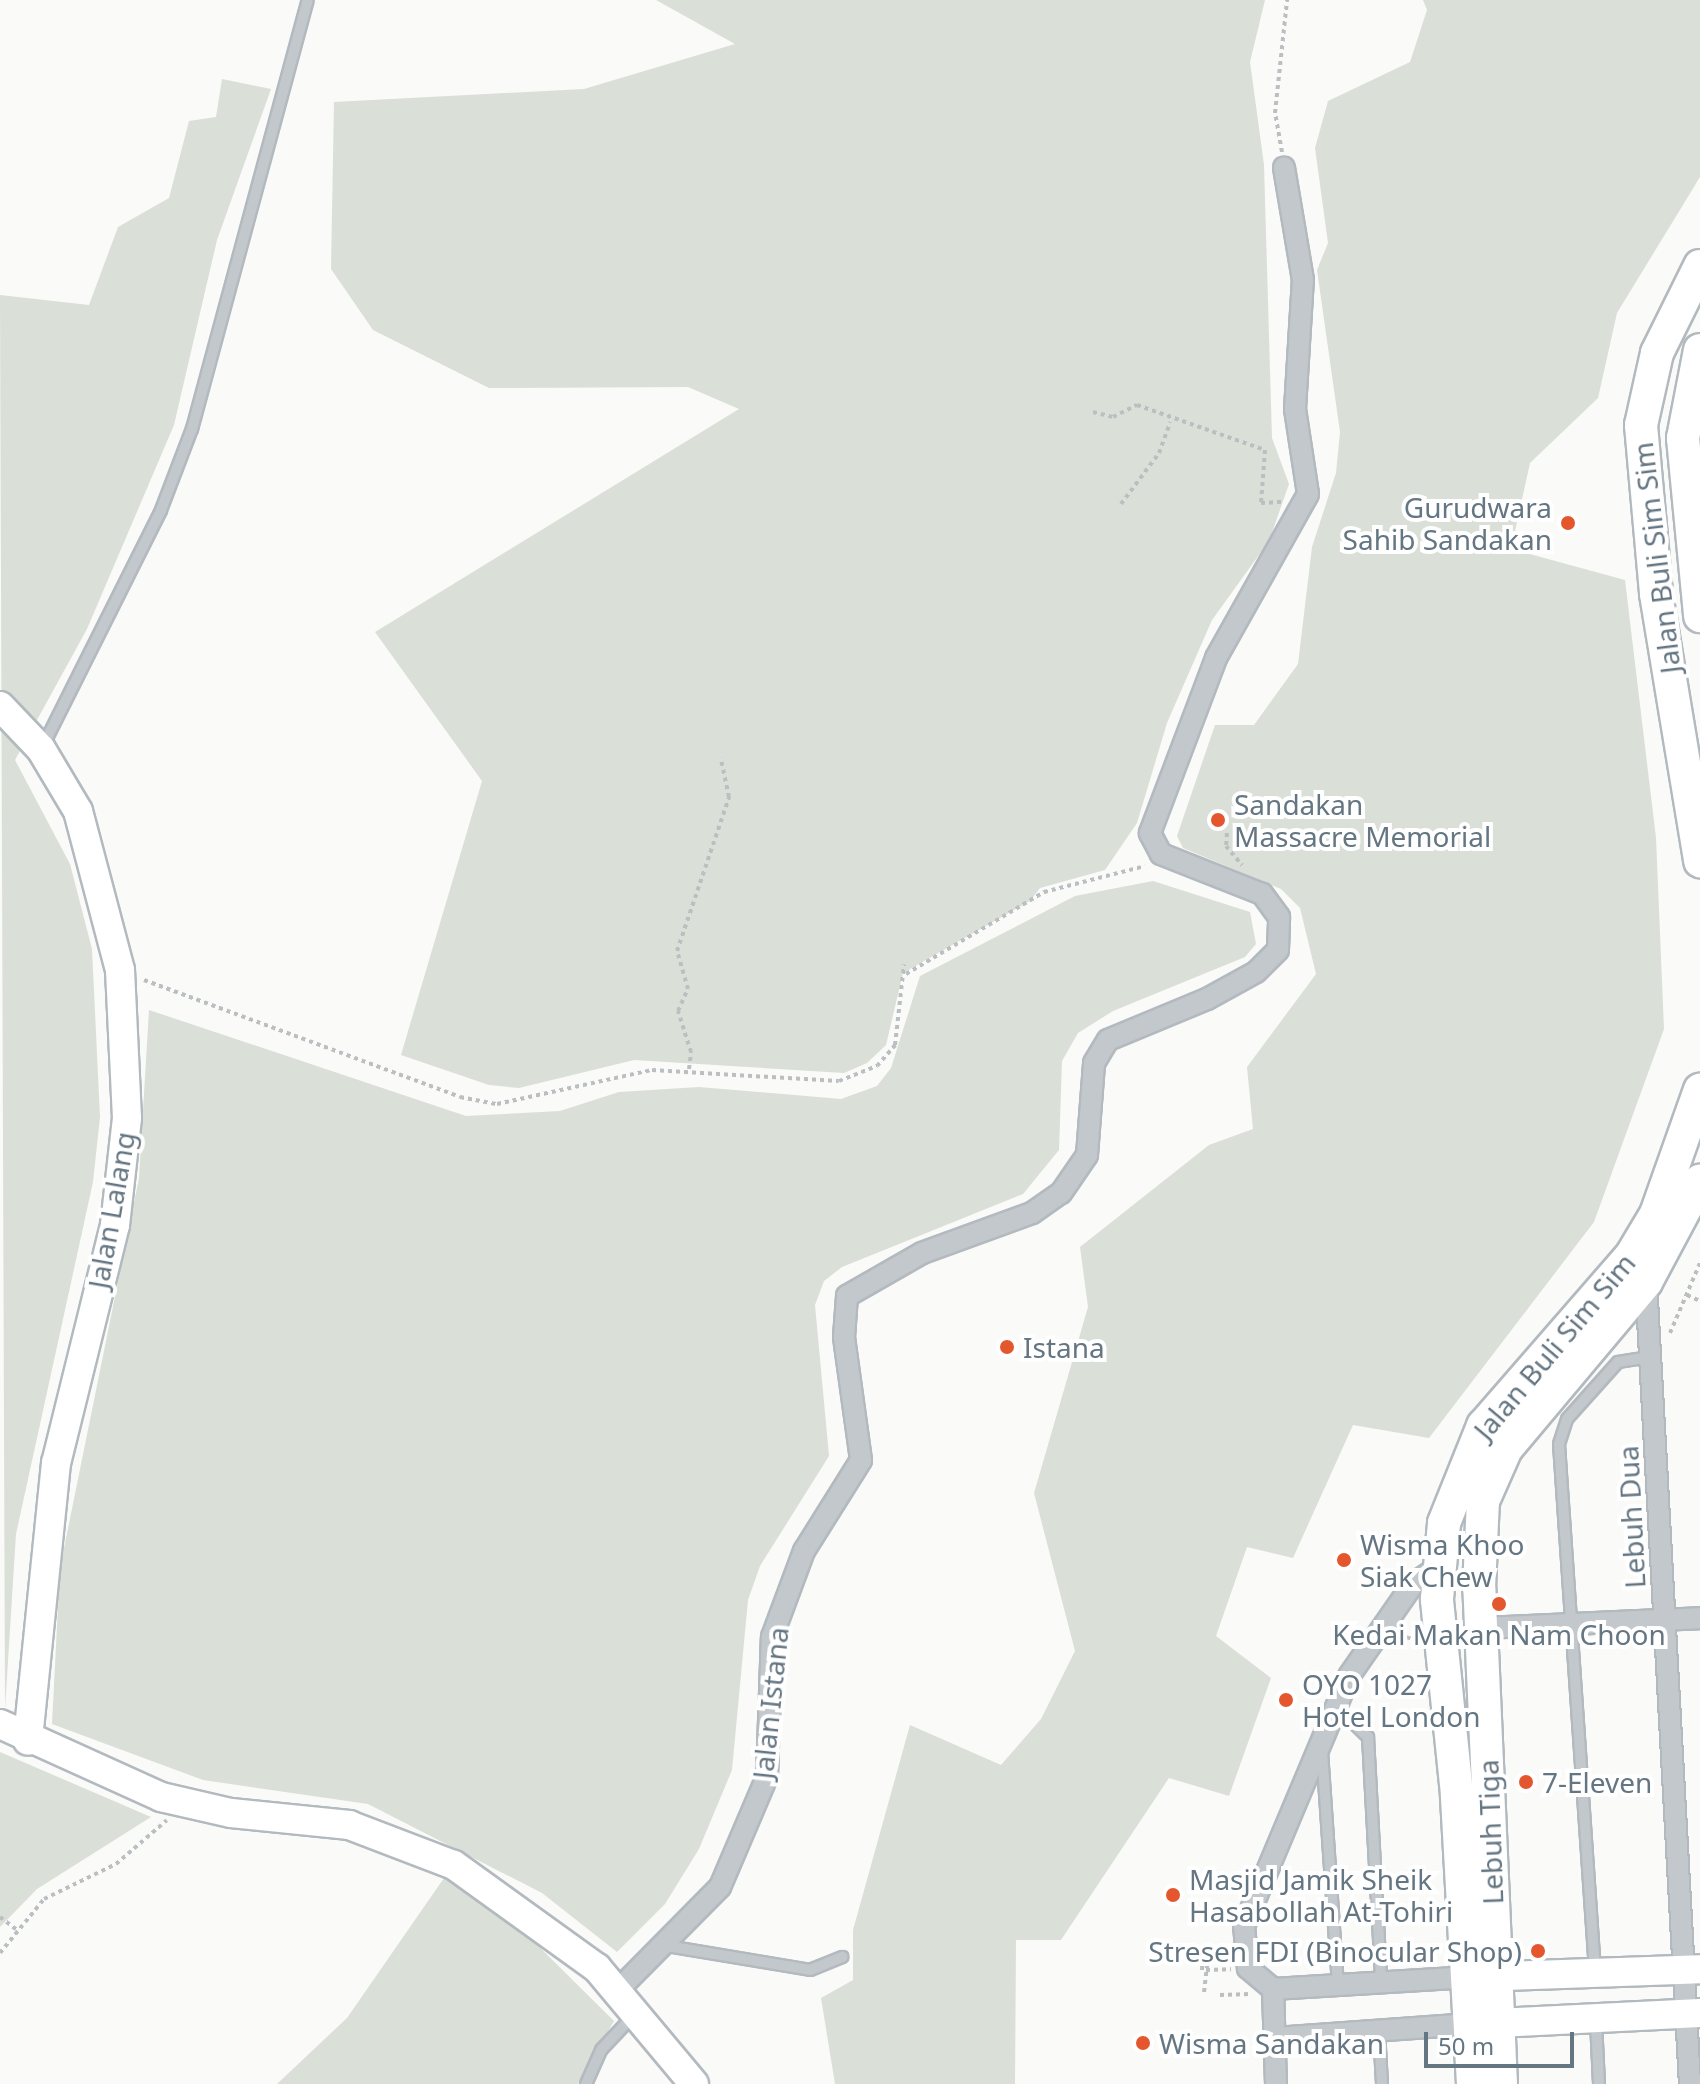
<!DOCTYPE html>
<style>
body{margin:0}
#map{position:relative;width:1700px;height:2084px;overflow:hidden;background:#fafaf8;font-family:"Noto Sans",sans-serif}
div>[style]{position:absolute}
.green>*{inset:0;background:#dadfd7}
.path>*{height:4px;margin-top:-2px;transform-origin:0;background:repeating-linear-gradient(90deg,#bbbfc2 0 4px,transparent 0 8px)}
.roads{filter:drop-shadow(2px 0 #b3babf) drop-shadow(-2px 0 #b3babf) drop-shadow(0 2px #b3babf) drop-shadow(0 -2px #b3babf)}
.lane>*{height:10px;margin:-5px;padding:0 5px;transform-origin:5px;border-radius:5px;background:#c3c8cc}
.street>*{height:20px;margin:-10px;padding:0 10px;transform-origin:10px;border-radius:10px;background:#c3c8cc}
.secondary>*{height:28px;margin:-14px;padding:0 14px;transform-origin:14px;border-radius:14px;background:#fff}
.primary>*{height:32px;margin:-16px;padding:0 16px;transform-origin:16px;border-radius:16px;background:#fff}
.dots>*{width:22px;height:22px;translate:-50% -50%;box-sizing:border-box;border:4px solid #fff;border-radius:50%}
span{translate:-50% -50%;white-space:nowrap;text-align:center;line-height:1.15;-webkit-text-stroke:8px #fff;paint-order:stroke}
.poi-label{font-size:28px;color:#657683}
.right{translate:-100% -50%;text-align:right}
.left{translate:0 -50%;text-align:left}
.street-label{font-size:28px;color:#657683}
.scale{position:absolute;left:1424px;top:2032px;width:150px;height:36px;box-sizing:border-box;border:4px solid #657683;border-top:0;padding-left:10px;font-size:24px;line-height:28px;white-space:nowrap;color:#657683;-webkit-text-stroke:6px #fff;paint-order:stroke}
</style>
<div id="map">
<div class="green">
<i style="clip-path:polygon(656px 0,1265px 0,1250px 62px,1264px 165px,1272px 438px,1289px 484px,1269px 541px,1212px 620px,1167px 723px,1137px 823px,1105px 870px,1040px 888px,1030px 901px,903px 973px,886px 1045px,867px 1063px,844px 1073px,634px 1060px,519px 1088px,489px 1085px,401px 1055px,482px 781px,375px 632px,739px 409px,688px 387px,489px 388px,373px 330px,331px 269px,334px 102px,584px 89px,735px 44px)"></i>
<i style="clip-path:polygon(1423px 0,1700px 0,1700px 177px,1617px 313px,1598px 398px,1530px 463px,1511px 549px,1625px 580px,1656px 838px,1664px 1029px,1594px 1222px,1429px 1438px,1353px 1425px,1293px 1558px,1247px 1547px,1216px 1636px,1271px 1678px,1229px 1796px,1169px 1778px,1061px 1940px,1016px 1940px,1015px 2084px,835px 2084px,821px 1998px,853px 1980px,853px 1930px,910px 1725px,1001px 1765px,1041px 1719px,1075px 1651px,1034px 1493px,1088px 1307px,1080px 1247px,1209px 1145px,1253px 1129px,1247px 1067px,1316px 974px,1300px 908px,1281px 889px,1183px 848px,1177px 836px,1215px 725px,1254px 725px,1298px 664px,1312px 547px,1336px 473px,1340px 432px,1317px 270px,1328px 243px,1315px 148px,1328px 101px,1410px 62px,1427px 10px)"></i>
<i style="clip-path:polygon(222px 79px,271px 89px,217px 240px,174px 425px,87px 629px,15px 760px,70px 864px,92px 949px,100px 1117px,93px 1182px,16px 1534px,5px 1709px,0 295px,89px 305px,118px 227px,169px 198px,189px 121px,216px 117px)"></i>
<i style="clip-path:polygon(1153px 881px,1250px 912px,1256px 944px,1245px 957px,1113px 1011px,1078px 1033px,1062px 1061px,1059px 1150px,1023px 1194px,842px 1267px,824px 1281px,815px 1305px,829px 1456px,760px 1566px,748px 1600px,732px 1770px,699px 1849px,665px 1904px,617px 1952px,542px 1893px,368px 1804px,203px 1780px,52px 1724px,60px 1568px,139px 1178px,149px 1010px,466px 1116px,560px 1111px,619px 1092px,699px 1087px,841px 1099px,877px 1086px,891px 1068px,920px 976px,1075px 896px)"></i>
<i style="clip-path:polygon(0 1752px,151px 1817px,37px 1889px,0 1927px)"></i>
<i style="clip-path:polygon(444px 1878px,512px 1920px,614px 2021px,578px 2084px,277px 2084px,347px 2018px)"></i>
</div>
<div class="path">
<i style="left:1282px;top:152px;width:40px;rotate:-100deg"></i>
<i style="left:1275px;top:113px;width:114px;rotate:-83.9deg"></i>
<i style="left:1093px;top:412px;width:21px;rotate:14deg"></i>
<i style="left:1113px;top:417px;width:27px;rotate:-27deg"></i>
<i style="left:1137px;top:405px;width:136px;rotate:19.4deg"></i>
<i style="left:1265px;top:450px;width:53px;rotate:94.3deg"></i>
<i style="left:1261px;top:503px;width:22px;rotate:-3deg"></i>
<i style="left:1121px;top:504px;width:64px;rotate:-53.3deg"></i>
<i style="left:1159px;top:453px;width:33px;rotate:-70deg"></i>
<i style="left:1227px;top:833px;width:13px;rotate:94deg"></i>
<i style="left:1226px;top:846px;width:25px;rotate:50deg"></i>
<i style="left:906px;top:974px;width:161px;rotate:-30.7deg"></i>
<i style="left:1044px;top:892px;width:104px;rotate:-14.4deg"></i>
<i style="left:144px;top:980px;width:337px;rotate:20.3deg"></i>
<i style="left:460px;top:1097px;width:38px;rotate:11deg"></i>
<i style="left:497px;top:1104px;width:159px;rotate:-12.4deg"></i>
<i style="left:652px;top:1070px;width:187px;rotate:3.4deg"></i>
<i style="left:839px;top:1081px;width:41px;rotate:-21.5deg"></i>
<i style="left:877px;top:1066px;width:28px;rotate:-49deg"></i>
<i style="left:895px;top:1045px;width:81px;rotate:-83.6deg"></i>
<i style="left:689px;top:1069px;width:17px;rotate:-83deg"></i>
<i style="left:691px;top:1052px;width:43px;rotate:-107.6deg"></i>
<i style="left:678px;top:1011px;width:24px;rotate:-66deg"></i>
<i style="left:688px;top:989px;width:40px;rotate:-106deg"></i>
<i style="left:677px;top:951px;width:163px;rotate:-71.3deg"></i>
<i style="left:729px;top:797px;width:40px;rotate:-102deg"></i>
<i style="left:1687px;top:1295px;width:14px;rotate:25deg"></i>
<i style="left:1670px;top:1333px;width:76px;rotate:-66.8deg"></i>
<i style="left:1399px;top:1634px;width:18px;rotate:22deg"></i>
<i style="left:0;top:1917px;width:20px;rotate:37deg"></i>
<i style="left:0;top:1953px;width:70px;rotate:-50.8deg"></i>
<i style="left:44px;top:1899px;width:80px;rotate:-25.9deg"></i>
<i style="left:116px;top:1864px;width:67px;rotate:-40.8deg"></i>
<i style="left:1202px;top:1970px;width:22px;rotate:-87deg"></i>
<i style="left:1206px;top:1970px;width:25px;rotate:-2deg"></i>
<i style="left:1204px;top:1992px;width:43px;rotate:-83.4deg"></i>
<i style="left:1220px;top:1995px;width:30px;rotate:-2deg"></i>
</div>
<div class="roads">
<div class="lane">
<i style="left:42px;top:748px;width:266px;rotate:-63.4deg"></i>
<i style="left:161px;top:510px;width:87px;rotate:-69.1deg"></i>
<i style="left:192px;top:429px;width:444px;rotate:-74.9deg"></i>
<i style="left:1336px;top:1706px;width:45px;rotate:44.1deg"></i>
<i style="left:1368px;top:1737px;width:243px;rotate:86.9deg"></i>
<i style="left:1322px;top:1751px;width:235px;rotate:86.1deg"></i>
<i style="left:667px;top:1946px;width:145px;rotate:9.5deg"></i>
<i style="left:810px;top:1970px;width:35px;rotate:-22deg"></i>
<i style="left:1595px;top:1971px;width:528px;rotate:-93.91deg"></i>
<i style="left:1559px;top:1444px;width:26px;rotate:-72deg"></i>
<i style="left:1567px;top:1419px;width:76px;rotate:-48.2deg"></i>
<i style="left:1618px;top:1362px;width:32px;rotate:-9deg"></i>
<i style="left:1596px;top:2022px;width:62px;rotate:87.2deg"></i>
<i style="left:1379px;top:2030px;width:54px;rotate:86.8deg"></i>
<i style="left:586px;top:2084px;width:37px;rotate:-66deg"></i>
<i style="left:601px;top:2050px;width:47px;rotate:-46.7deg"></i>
</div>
<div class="street">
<i style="left:1646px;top:1282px;width:803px;rotate:86.86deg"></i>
<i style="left:1483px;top:1628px;width:217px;rotate:-2.6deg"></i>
<i style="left:619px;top:1989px;width:144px;rotate:-45.3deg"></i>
<i style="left:720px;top:1887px;width:120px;rotate:-66.9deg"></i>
<i style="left:767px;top:1777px;width:140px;rotate:-88deg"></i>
<i style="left:772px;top:1637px;width:92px;rotate:-69.6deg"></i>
<i style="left:804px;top:1551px;width:107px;rotate:-57.9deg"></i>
<i style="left:861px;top:1460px;width:124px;rotate:-97.9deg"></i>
<i style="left:844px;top:1337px;width:41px;rotate:-85.8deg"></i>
<i style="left:847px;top:1296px;width:86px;rotate:-29.8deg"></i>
<i style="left:922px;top:1253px;width:117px;rotate:-20deg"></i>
<i style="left:1032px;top:1213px;width:35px;rotate:-35deg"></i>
<i style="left:1061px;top:1193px;width:46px;rotate:-55.6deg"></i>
<i style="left:1087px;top:1155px;width:92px;rotate:-85.6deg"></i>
<i style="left:1094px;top:1063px;width:27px;rotate:-59deg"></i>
<i style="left:1108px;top:1040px;width:107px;rotate:-22.5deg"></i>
<i style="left:1207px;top:999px;width:56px;rotate:-28.9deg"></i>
<i style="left:1256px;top:972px;width:31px;rotate:-45deg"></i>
<i style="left:1278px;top:950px;width:33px;rotate:-88deg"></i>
<i style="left:1279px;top:917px;width:29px;rotate:-126deg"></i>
<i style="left:1262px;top:894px;width:109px;rotate:-158.4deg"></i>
<i style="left:1161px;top:854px;width:24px;rotate:-118deg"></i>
<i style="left:1150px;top:833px;width:187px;rotate:-69.3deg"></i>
<i style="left:1216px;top:658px;width:188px;rotate:-60.7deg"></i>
<i style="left:1308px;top:494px;width:86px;rotate:-98.7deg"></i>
<i style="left:1295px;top:409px;width:129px;rotate:-86.5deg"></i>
<i style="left:1303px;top:280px;width:114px;rotate:-99.6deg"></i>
<i style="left:1273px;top:1989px;width:33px;rotate:-140deg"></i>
<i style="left:1248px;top:1968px;width:42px;rotate:-95.4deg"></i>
<i style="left:1244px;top:1926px;width:271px;rotate:-67.2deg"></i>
<i style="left:1349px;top:1676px;width:112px;rotate:-55.2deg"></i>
<i style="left:1413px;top:1584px;width:30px;rotate:-34deg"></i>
<i style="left:1273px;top:1989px;width:194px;rotate:-3.5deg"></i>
<i style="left:1273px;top:1989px;width:95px;rotate:88.2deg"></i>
<i style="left:1275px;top:2038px;width:196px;rotate:-4.1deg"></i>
</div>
<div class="secondary">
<i style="left:0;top:706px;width:59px;rotate:46.4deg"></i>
<i style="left:41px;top:749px;width:72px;rotate:59.2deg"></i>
<i style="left:78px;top:811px;width:164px;rotate:75.2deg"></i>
<i style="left:120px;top:970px;width:148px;rotate:87.3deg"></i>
<i style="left:127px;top:1118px;width:108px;rotate:96.4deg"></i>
<i style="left:115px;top:1225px;width:245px;rotate:103.9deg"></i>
<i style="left:56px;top:1463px;width:279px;rotate:95.8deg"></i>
<i style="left:0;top:1724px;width:177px;rotate:24.4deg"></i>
<i style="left:161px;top:1797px;width:72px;rotate:12.9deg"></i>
<i style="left:231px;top:1813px;width:119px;rotate:5.8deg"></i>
<i style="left:349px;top:1825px;width:112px;rotate:20.9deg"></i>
<i style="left:454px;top:1865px;width:176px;rotate:35.8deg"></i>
<i style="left:597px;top:1968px;width:151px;rotate:50.1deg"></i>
<i style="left:1476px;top:1977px;width:224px;rotate:-2deg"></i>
<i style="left:1477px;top:2024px;width:223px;rotate:-2.8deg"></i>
</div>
<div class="primary">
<i style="left:1700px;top:266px;width:97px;rotate:116.3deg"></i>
<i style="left:1657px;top:353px;width:74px;rotate:102.5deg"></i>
<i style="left:1641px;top:425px;width:170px;rotate:84.9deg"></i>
<i style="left:1656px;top:594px;width:271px;rotate:80.6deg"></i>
<i style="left:1700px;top:350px;width:90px;rotate:100.9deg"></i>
<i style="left:1683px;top:438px;width:179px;rotate:84.5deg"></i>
<i style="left:1473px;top:2084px;width:290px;rotate:-93.2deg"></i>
<i style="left:1457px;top:1794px;width:196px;rotate:-95.9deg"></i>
<i style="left:1437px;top:1599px;width:76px;rotate:-84.7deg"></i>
<i style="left:1444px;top:1523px;width:105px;rotate:-68.1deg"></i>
<i style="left:1483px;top:1426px;width:225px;rotate:-49deg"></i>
<i style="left:1631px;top:1256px;width:49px;rotate:-59.2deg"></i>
<i style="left:1656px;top:1214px;width:132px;rotate:-70.5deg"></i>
<i style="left:1501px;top:2084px;width:496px;rotate:-92.5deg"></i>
<i style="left:1479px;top:1588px;width:87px;rotate:-87.4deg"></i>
<i style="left:1483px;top:1501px;width:57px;rotate:-66.1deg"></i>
<i style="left:1506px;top:1449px;width:218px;rotate:-50deg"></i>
<i style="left:1646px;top:1282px;width:115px;rotate:-61.9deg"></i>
</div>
</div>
<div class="dots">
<i style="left:1568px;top:523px;background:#e4572e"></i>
<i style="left:1218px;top:820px;background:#e4572e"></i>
<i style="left:1007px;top:1347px;background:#e4572e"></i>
<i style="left:1344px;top:1560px;background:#e4572e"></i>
<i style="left:1499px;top:1604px;background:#e4572e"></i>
<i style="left:1286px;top:1700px;background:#e4572e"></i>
<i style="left:1526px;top:1782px;background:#e4572e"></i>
<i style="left:1173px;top:1895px;background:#e4572e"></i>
<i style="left:1538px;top:1951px;background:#e4572e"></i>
<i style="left:1143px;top:2043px;background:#e4572e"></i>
</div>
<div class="poi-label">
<span class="right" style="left:1552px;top:523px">Gurudwara<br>Sahib Sandakan</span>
<span class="left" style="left:1234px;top:820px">Sandakan<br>Massacre Memorial</span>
<span class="left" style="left:1023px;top:1347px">Istana</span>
<span class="left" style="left:1360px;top:1560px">Wisma Khoo<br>Siak Chew</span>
<span style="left:1499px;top:1634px">Kedai Makan Nam Choon</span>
<span class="left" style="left:1302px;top:1700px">OYO 1027<br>Hotel London</span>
<span class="left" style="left:1542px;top:1782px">7-Eleven</span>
<span class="left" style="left:1189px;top:1895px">Masjid Jamik Sheik<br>Hasabollah At-Tohiri</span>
<span class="right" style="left:1522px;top:1951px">Stresen FDI (Binocular Shop)</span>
<span class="left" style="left:1159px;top:2043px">Wisma Sandakan</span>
</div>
<div class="street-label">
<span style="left:1656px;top:558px;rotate:-97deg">Jalan Buli Sim Sim</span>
<span style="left:111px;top:1210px;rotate:-80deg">Jalan Lalang</span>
<span style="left:1554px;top:1346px;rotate:-50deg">Jalan Buli Sim Sim</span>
<span style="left:1631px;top:1517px;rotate:-93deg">Lebuh Dua</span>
<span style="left:770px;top:1703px;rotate:-84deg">Jalan Istana</span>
<span style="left:1490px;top:1832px;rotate:-92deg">Lebuh Tiga</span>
</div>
<div class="scale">50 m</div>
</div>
